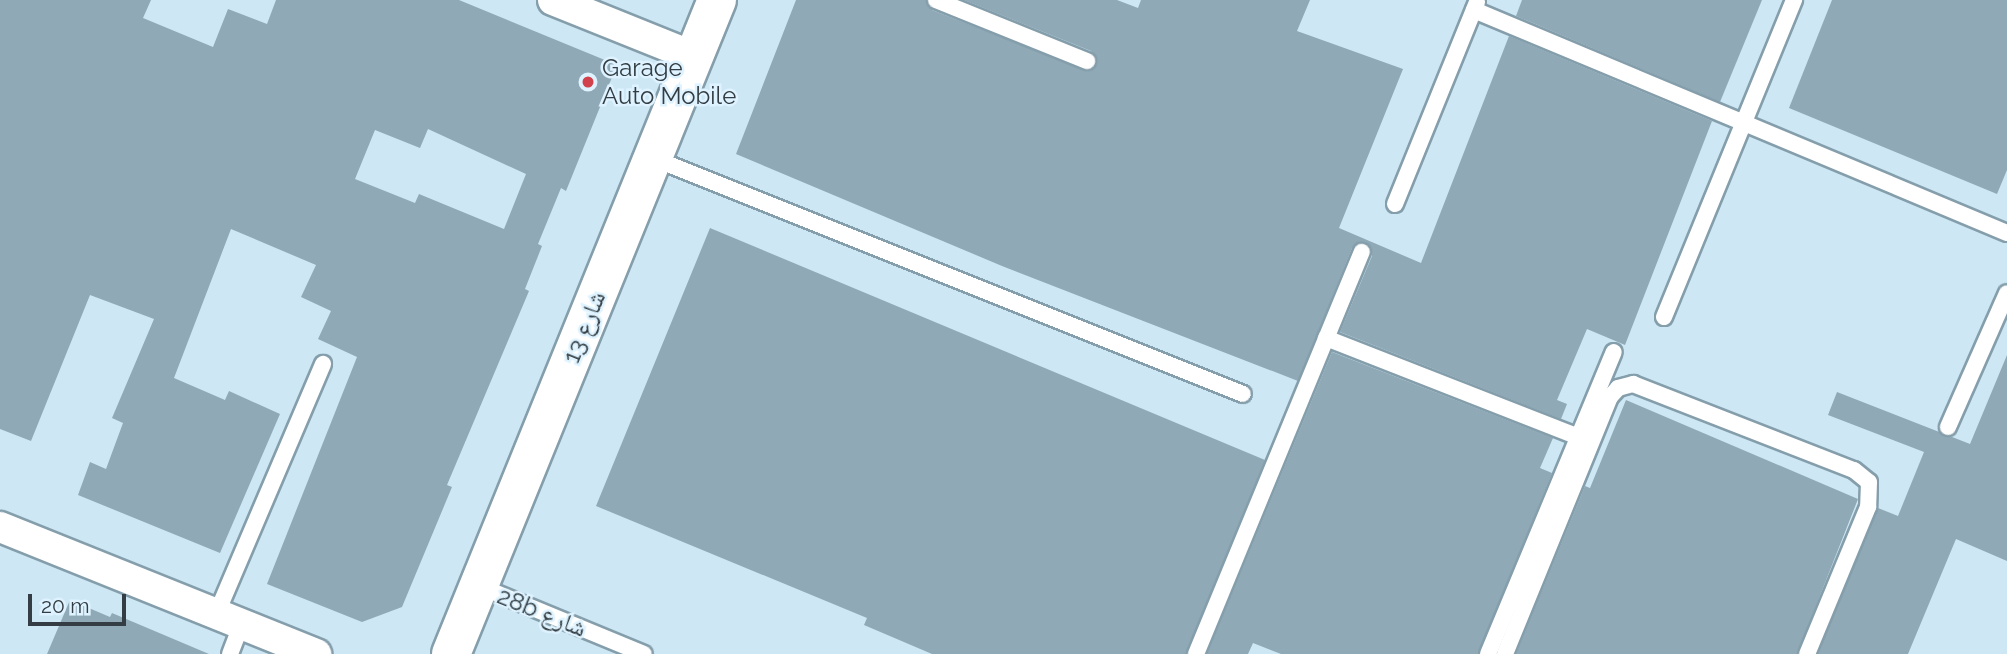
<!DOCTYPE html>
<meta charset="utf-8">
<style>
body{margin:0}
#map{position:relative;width:2007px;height:654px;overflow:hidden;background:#cde7f5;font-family:Raleway,"Noto Naskh Arabic",sans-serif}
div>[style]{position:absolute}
.building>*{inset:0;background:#90a9b6}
.roads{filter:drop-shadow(2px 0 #859eab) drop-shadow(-2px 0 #859eab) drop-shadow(0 2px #859eab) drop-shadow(0 -2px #859eab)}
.lane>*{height:16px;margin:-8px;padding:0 8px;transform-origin:8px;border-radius:8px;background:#fff}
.street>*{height:30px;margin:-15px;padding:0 15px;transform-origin:15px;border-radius:15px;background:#fff}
.secondary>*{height:38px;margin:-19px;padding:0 19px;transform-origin:19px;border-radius:19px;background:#fff}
.dots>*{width:19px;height:19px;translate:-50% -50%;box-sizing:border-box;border:4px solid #def3ff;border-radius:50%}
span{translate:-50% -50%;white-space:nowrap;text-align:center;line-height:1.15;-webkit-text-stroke:5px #def3ff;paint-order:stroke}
.poi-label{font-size:24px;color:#333d43}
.left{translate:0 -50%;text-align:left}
.street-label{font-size:24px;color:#333d43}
.scale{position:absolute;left:28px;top:594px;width:98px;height:32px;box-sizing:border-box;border:4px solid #333d43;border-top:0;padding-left:9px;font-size:21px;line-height:24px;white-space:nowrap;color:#333d43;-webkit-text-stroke:5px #def3ff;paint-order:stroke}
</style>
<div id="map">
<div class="building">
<i style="clip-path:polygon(evenodd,0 0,151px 0,143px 18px,213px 47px,228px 9px,267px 24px,276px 0,459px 0,617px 65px,566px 191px,561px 188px,538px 244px,542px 246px,525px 289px,529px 291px,447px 485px,452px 487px,402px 607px,362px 622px,267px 584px,357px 357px,318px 339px,331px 311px,301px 297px,316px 265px,231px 229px,174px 378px,225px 400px,229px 391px,280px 414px,220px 553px,78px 495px,90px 462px,106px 469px,123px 423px,112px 418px,154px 319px,90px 295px,31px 441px,0 429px,0 0,428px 129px,526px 174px,504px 229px,419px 194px,415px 203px,355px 179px,375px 130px,420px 148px,428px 129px)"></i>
<i style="clip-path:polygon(796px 0,926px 0,932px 10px,1088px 71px,1097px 64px,1091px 51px,964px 0,1117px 0,1138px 8px,1141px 0,1310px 0,1297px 31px,1403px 69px,1339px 228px,1421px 263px,1509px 36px,1712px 121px,1625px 345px,1587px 329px,1557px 400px,1567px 404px,1561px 419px,1340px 332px,1372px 256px,1365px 242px,1352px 248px,1298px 381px,1002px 266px,736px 154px)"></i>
<i style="clip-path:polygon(1522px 0,1762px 0,1720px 102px,1516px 16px)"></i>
<i style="clip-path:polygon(1832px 0,2007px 0,2007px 170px,1997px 194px,1789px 108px)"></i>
<i style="clip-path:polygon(710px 228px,1265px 460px,1186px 654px,932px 654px,864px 625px,867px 618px,596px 506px)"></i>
<i style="clip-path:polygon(1332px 352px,1553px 438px,1540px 468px,1552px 473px,1478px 654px,1281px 654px,1253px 643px,1248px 654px,1207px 654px)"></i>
<i style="clip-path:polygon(2007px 355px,2007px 561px,1956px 539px,1908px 654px,1818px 654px,1878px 508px,1898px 516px,1924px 452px,1828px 415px,1837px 392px,1970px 444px)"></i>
<i style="clip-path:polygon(1626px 400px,1858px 499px,1797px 654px,1516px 654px,1585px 486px,1590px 488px)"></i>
<i style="clip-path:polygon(70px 600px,110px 617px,112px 613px,209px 654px,47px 654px)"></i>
</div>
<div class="roads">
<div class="lane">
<i style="left:936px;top:0;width:163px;rotate:22deg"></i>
<i style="left:1474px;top:10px;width:578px;rotate:22.7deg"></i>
<i style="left:653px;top:158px;width:635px;rotate:21.8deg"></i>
<i style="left:1395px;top:204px;width:218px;rotate:-67.9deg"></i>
<i style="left:1664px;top:317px;width:343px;rotate:-67.7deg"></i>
<i style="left:1326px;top:338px;width:271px;rotate:21.4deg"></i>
<i style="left:1948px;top:427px;width:146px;rotate:-66.2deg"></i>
<i style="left:479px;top:586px;width:178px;rotate:22.4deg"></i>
<i style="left:216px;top:615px;width:273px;rotate:-66.9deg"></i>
<i style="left:230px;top:654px;width:31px;rotate:-69deg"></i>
<i style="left:1196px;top:654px;width:435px;rotate:-67.6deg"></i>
<i style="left:1488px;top:654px;width:327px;rotate:-67.4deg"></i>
<i style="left:1505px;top:654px;width:278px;rotate:-67.8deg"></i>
<i style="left:1610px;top:397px;width:12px;rotate:-48deg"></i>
<i style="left:1618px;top:388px;width:16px;rotate:-15deg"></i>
<i style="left:1633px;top:384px;width:237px;rotate:21.3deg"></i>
<i style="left:1854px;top:470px;width:19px;rotate:39deg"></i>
<i style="left:1869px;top:482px;width:25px;rotate:92deg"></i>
<i style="left:1868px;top:507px;width:159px;rotate:112.5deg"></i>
</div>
<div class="street">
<i style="left:553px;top:0;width:153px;rotate:21.9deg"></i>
<i style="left:0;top:527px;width:341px;rotate:21.9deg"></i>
</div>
<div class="secondary">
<i style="left:451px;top:654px;width:706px;rotate:-67.87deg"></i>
</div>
</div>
<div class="dots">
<i style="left:588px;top:82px;background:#d2424c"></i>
</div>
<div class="poi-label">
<span class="left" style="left:602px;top:82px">Garage<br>Auto Mobile</span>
</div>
<div class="street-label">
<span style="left:584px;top:327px;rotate:-68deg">شارع 13</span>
<span style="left:542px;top:612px;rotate:22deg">28b شارع</span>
</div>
<div class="scale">20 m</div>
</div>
